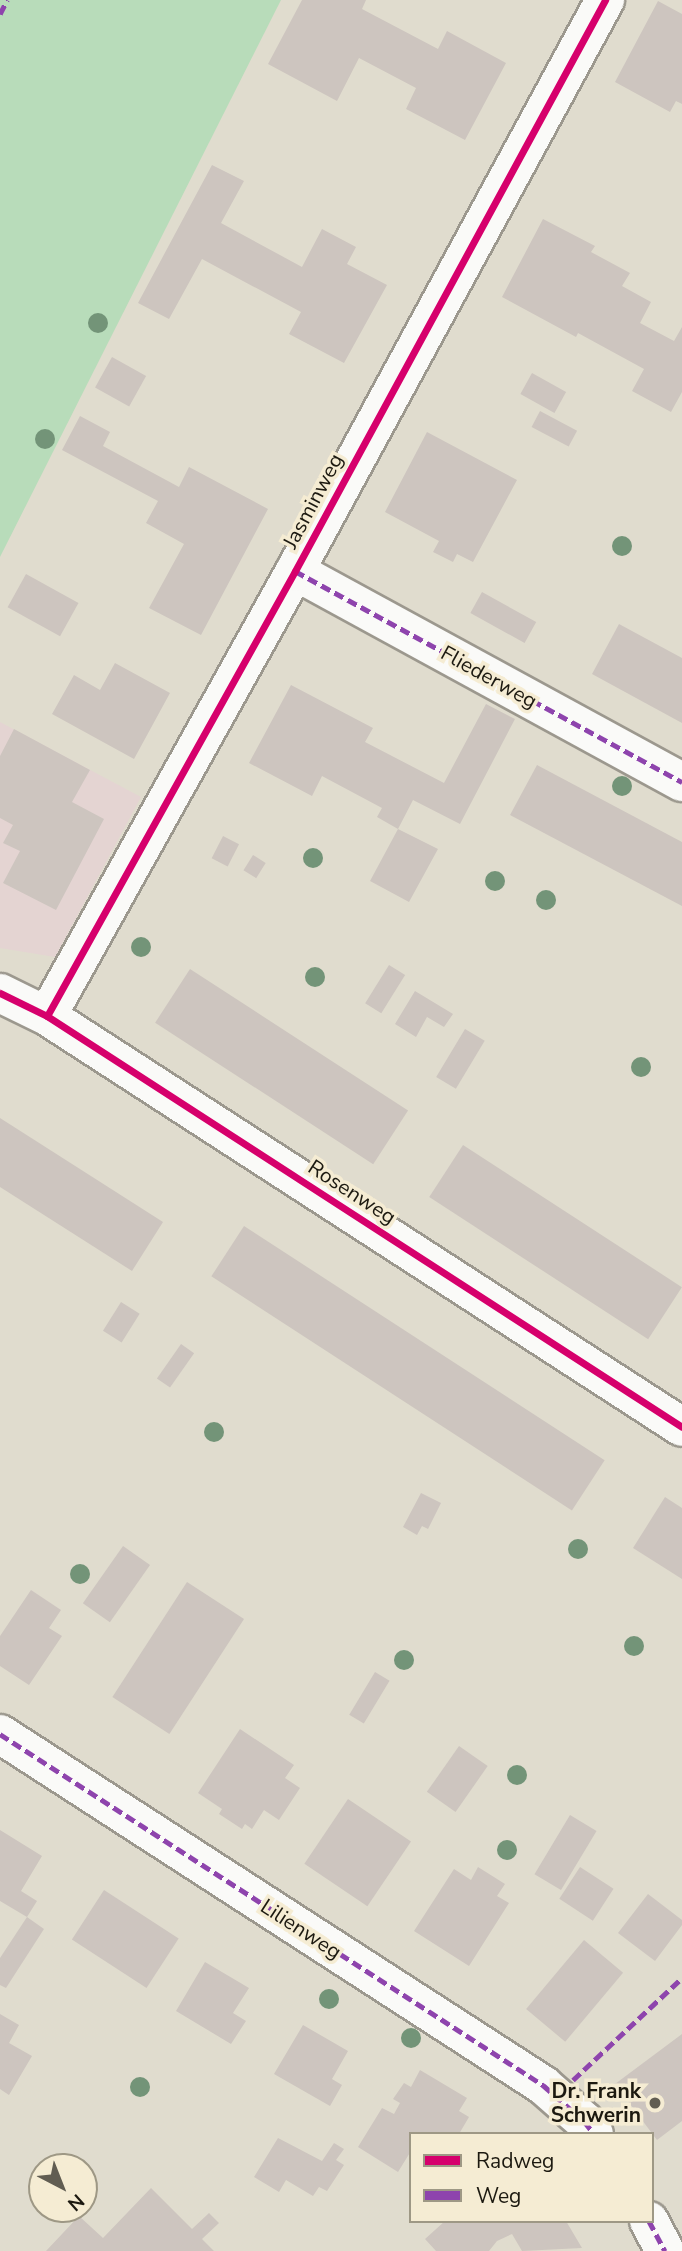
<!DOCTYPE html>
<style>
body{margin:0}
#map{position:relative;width:682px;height:2251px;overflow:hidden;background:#e0dcce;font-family:"Nunito Sans",sans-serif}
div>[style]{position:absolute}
.commercial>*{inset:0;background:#e4d4d2}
.green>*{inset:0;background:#b8dcba}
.building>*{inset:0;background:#cdc5bf;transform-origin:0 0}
.roads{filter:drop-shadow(2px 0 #9c988e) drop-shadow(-2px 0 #9c988e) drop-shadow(0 2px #9c988e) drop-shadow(0 -2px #9c988e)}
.minor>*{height:38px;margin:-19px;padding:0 19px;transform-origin:19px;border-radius:19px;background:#fafaf8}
.quiet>*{height:5px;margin-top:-2.5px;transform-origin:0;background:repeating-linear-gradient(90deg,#8e44ad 0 10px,transparent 0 15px)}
.cycleway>*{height:7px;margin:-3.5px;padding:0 3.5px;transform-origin:3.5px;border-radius:3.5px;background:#d6006c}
.trees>*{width:20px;height:20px;margin:-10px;border-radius:50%;background:#739478}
.dots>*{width:19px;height:19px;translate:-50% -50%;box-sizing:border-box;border:4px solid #f5ecd3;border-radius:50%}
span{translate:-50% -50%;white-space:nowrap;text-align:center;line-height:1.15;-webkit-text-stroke:7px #f5ecd3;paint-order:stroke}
.street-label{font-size:21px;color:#1c1910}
.poi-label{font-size:21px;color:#1c1910;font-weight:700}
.right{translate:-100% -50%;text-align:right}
.legend{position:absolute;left:409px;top:2132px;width:245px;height:91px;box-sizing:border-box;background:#f5ecd3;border:2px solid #9e9885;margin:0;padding:9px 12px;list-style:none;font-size:21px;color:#1c1910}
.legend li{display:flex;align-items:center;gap:14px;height:35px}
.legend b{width:35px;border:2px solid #9e9885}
.north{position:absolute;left:28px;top:2153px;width:70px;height:70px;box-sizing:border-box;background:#f5ecd3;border:2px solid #9e9885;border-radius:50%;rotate:138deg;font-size:19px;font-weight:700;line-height:28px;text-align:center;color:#1c1910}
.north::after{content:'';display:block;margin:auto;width:24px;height:32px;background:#615d52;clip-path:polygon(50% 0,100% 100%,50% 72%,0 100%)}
</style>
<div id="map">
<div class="commercial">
<i style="clip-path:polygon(0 722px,141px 797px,55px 957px,0 948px)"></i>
</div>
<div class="green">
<i style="clip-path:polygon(0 0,281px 0,0 557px)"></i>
</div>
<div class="building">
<i style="clip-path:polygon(302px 0,366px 0,362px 9px,438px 49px,447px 31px,506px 63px,465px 140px,406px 109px,416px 88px,359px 58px,337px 101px,268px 64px)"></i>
<i style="clip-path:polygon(658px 1px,682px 14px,682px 104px,676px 101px,670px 112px,615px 82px)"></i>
<i style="clip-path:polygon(212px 165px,244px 181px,221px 223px,302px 267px,322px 229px,356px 247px,347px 264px,387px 285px,344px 363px,289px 334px,301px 312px,202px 259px,169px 319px,138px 303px)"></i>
<i style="clip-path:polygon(543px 219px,595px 246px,591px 252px,630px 273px,622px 286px,651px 302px,640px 323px,674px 341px,682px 327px,682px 392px,671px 412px,632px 391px,644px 369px,578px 333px,576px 337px,502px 297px)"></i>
<i style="left:112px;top:357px;width:39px;height:35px;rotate:29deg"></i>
<i style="left:532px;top:373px;width:39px;height:24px;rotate:29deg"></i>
<i style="left:540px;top:411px;width:42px;height:18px;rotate:28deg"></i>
<i style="clip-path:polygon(80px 416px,110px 432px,103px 446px,179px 487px,189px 467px,268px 509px,201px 635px,149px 608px,184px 544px,146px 523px,158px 501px,62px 450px)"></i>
<i style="clip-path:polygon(427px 432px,517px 480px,473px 562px,457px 554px,453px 562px,433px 552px,439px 541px,385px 512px)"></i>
<i style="left:26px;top:574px;width:60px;height:38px;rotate:29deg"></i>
<i style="left:482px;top:592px;width:62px;height:24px;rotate:29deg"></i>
<i style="clip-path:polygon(619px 624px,682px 658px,682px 723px,592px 674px)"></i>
<i style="clip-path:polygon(115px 663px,170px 693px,134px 759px,52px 714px,74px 675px,100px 690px)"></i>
<i style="clip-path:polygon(291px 685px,373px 728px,365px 742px,444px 783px,486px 704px,515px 719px,460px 824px,413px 800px,398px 829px,438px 849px,409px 902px,370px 881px,398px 829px,377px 817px,382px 808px,322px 776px,312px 796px,249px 763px)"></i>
<i style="clip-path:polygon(14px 729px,90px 770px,72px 802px,104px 819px,56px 910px,3px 883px,20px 851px,3px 843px,13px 825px,0 818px,0 756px)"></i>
<i style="clip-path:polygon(537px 765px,682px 842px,682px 906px,510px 815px)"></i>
<i style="left:223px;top:836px;width:18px;height:25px;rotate:27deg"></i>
<i style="left:253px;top:855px;width:15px;height:18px;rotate:32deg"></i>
<i style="left:389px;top:965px;width:19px;height:45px;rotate:32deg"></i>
<i style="left:190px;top:969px;width:260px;height:64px;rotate:33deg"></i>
<i style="clip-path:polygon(415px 991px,453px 1014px,444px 1027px,427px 1017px,416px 1037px,395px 1024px)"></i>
<i style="left:465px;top:1029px;width:23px;height:56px;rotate:31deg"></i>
<i style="clip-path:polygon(0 1118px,163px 1222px,132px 1271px,0 1187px)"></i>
<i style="left:463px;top:1145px;width:261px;height:62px;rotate:33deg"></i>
<i style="left:244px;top:1226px;width:430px;height:60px;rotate:33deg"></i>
<i style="left:121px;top:1302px;width:22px;height:34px;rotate:32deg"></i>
<i style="left:181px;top:1344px;width:16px;height:42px;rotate:35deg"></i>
<i style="clip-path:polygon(421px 1493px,441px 1503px,428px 1529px,422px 1526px,417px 1535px,403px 1527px)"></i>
<i style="clip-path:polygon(665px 1497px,682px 1508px,682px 1579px,633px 1548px)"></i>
<i style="left:123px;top:1546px;width:33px;height:70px;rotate:35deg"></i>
<i style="left:187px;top:1582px;width:68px;height:137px;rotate:33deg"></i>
<i style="clip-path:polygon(31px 1590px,61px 1610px,49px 1628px,62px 1636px,29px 1685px,0 1666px,0 1636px)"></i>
<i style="left:375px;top:1672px;width:17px;height:50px;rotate:31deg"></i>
<i style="clip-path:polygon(240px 1729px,294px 1765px,285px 1778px,300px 1788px,279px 1820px,264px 1810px,252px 1829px,245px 1824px,242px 1829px,219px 1814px,222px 1809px,198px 1793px)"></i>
<i style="left:459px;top:1746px;width:35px;height:56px;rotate:35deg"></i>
<i style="left:348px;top:1799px;width:76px;height:78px;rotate:34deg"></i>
<i style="left:570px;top:1815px;width:31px;height:69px;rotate:31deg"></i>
<i style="clip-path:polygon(0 1830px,42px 1856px,21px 1891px,37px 1901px,27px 1917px,0 1901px)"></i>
<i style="clip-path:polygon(478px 1867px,505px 1884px,497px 1896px,509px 1903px,469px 1966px,414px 1931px,454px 1869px,471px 1880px)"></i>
<i style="left:580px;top:1867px;width:40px;height:38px;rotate:33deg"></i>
<i style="left:104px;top:1890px;width:89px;height:59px;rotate:33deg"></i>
<i style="clip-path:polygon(648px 1894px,682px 1920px,682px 1925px,655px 1961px,618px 1933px)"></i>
<i style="clip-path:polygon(27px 1917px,44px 1929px,6px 1988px,0 1985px,0 1958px)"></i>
<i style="left:584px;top:1940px;width:51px;height:90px;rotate:40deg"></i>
<i style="clip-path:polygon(205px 1962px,249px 1988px,233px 2013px,246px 2021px,231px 2044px,176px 2011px)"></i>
<i style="clip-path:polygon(0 2014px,19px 2025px,9px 2043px,32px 2056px,9px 2095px,0 2089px)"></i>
<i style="clip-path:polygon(303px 2025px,348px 2051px,332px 2079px,342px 2085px,330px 2106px,274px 2074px)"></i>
<i style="clip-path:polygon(682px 2034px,682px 2121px,657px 2140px,615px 2084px)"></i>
<i style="clip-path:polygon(420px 2070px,467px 2098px,459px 2111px,469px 2117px,459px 2134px,411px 2134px,411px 2151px,398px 2172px,358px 2147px,382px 2108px,394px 2114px,400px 2103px,393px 2099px,404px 2083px,411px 2087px)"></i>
<i style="clip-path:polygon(278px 2138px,322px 2161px,334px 2143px,344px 2149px,336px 2160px,344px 2165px,327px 2191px,319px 2187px,313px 2196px,286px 2180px,279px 2192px,254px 2177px)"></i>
<i style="clip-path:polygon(151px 2188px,192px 2229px,209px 2213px,219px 2223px,202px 2239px,214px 2251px,46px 2251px,79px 2216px,103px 2238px)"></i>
<i style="clip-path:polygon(445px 2221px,566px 2221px,582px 2248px,522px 2251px,512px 2234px,497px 2241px,489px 2251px,436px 2251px,425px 2239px)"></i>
</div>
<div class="roads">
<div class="minor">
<i style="left:295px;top:571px;width:441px;rotate:28.6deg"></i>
<i style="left:0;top:993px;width:52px;rotate:26.1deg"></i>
<i style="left:47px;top:1016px;width:756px;rotate:32.91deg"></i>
<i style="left:47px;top:1016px;width:509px;rotate:-60.87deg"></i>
<i style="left:295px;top:571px;width:650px;rotate:-61.5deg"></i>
<i style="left:0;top:1734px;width:647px;rotate:32.88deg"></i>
<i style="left:543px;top:2085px;width:55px;rotate:41.3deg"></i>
<i style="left:584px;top:2121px;width:16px;rotate:52deg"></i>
<i style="left:649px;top:2221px;width:34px;rotate:62deg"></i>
</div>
</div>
<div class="quiet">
<i style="left:0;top:14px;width:16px;rotate:-63deg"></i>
<i style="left:295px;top:571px;width:441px;rotate:28.6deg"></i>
<i style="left:0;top:1734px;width:647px;rotate:32.88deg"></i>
<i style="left:543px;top:2085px;width:55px;rotate:41.3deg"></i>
<i style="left:584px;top:2121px;width:16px;rotate:52deg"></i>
<i style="left:573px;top:2080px;width:149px;rotate:-43.1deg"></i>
<i style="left:649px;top:2221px;width:34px;rotate:62deg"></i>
</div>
<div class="cycleway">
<i style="left:0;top:993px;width:52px;rotate:26.1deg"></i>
<i style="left:47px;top:1016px;width:756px;rotate:32.91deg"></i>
<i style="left:47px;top:1016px;width:509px;rotate:-60.87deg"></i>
<i style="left:295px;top:571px;width:650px;rotate:-61.5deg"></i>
</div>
<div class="trees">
<i style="left:98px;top:323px"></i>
<i style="left:45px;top:439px"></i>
<i style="left:622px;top:546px"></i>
<i style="left:622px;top:786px"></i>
<i style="left:313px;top:858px"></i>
<i style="left:495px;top:881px"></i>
<i style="left:546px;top:900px"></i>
<i style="left:141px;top:947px"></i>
<i style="left:315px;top:977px"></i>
<i style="left:641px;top:1067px"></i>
<i style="left:214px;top:1432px"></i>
<i style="left:578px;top:1549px"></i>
<i style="left:80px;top:1574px"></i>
<i style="left:634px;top:1646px"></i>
<i style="left:404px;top:1660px"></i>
<i style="left:517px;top:1775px"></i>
<i style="left:507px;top:1850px"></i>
<i style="left:329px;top:1999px"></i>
<i style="left:411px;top:2038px"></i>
<i style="left:140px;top:2087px"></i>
</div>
<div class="dots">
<i style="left:655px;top:2103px;background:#615d52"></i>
</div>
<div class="street-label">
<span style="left:313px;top:501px;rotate:-62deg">Jasminweg</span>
<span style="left:489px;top:677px;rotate:29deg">Fliederweg</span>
<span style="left:352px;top:1192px;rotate:33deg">Rosenweg</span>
<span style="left:301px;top:1929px;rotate:33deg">Lilienweg</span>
</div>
<div class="poi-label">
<span class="right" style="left:641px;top:2103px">Dr. Frank<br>Schwerin</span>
</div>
<ul class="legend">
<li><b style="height:9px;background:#d6006c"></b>Radweg</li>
<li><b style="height:9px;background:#8e44ad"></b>Weg</li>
</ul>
<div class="north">N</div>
</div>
